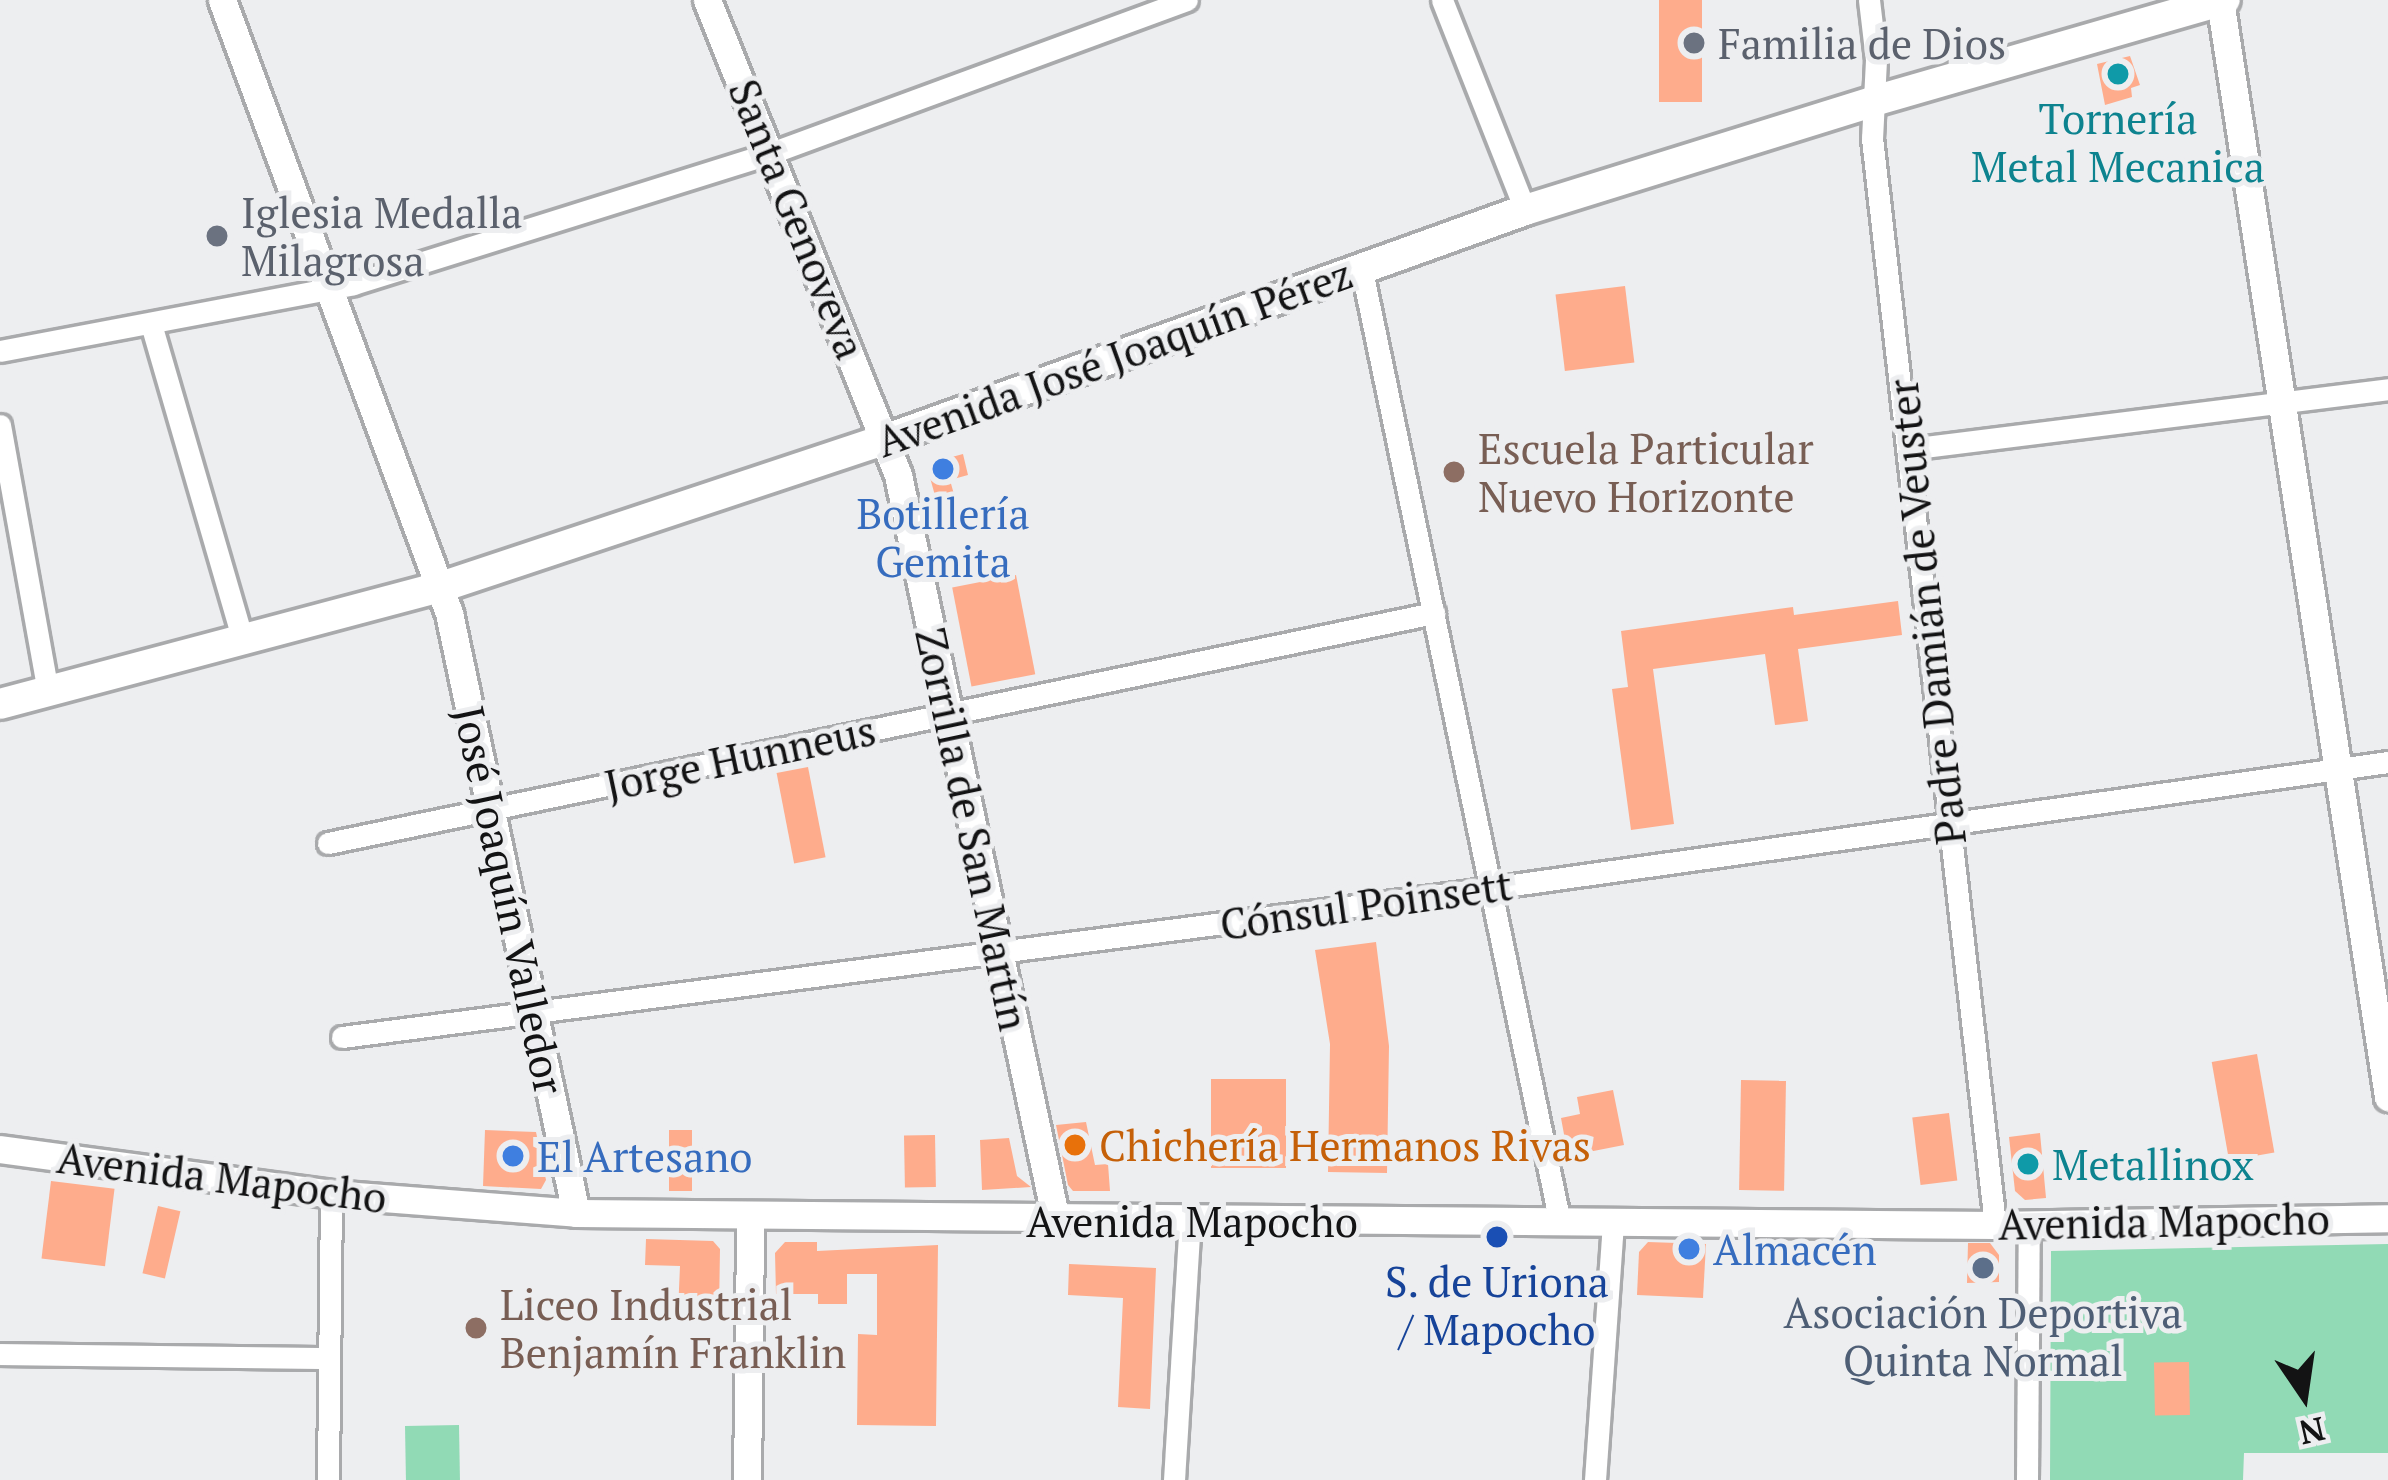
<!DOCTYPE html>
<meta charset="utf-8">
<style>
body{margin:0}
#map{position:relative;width:2388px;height:1480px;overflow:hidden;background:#edeef0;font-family:"PT Serif",serif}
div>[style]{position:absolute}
.green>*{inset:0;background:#91dab5;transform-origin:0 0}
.building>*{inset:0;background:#feac8c;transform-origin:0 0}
.roads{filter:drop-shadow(3px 0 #a9aaac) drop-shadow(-3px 0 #a9aaac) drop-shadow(0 3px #a9aaac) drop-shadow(0 -3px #a9aaac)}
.street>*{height:21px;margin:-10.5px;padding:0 10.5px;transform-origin:10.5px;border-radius:10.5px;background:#fff}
.secondary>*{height:27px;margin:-13.5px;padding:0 13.5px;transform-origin:13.5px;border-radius:13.5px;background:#fff}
.primary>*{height:30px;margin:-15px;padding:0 15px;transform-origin:15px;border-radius:15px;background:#fff}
.dots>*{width:33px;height:33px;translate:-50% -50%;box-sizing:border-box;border:6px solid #edeef0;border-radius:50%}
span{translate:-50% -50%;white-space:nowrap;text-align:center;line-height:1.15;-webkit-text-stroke:10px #edeef0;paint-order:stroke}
.worship-label{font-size:42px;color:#5b616d}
.left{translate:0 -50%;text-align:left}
.culture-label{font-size:42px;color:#0d838f}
.street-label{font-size:42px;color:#131314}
.education-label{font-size:42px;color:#785e54}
.shop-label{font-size:42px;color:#366cbe}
.food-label{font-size:42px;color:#c56008}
.transit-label{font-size:42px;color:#164399}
.service-label{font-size:42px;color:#4e5e75}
.north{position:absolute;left:2244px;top:1336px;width:120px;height:120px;-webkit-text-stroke:9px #edeef0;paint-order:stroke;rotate:167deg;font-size:33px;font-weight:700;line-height:48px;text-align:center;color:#131314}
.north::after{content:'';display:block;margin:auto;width:42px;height:54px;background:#131314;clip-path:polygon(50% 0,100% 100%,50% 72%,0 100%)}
</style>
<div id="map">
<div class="green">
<i style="clip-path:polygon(2388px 1244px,2388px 1453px,2244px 1453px,2243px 1480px,2050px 1480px,2051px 1251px)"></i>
<i style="left:459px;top:1425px;width:55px;height:54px;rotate:89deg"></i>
</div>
<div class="building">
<i style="left:1659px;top:0;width:43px;height:102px"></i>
<i style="clip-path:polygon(2130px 56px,2140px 85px,2131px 88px,2132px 97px,2105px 105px,2097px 64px)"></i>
<i style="left:1625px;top:286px;width:77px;height:70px;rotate:83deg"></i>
<i style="clip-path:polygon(963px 454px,968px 475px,950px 480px,962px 523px,944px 528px,929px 474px,937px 461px)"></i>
<i style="left:1016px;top:575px;width:101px;height:65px;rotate:79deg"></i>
<i style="clip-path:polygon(1898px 601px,1902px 635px,1798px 649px,1808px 721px,1775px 725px,1765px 654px,1653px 669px,1674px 824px,1631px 830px,1612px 689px,1628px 687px,1621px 631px,1793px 607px,1794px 615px)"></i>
<i style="left:808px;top:767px;width:92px;height:32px;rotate:79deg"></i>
<i style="clip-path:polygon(1376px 942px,1389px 1046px,1387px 1173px,1328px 1172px,1330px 1044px,1315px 950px)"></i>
<i style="left:2257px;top:1054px;width:100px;height:46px;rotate:80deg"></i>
<i style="left:1211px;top:1079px;width:75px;height:89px"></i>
<i style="left:1741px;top:1080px;width:45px;height:110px;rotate:1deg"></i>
<i style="clip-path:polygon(1613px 1090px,1624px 1145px,1568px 1156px,1561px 1118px,1580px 1114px,1577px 1097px)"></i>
<i style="left:1949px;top:1113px;width:68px;height:37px;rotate:83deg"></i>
<i style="clip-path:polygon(1086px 1122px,1095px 1165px,1108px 1164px,1110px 1191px,1073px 1191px,1068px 1185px,1056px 1125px)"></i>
<i style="clip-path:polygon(485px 1130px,536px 1132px,546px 1180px,541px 1189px,483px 1186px)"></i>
<i style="left:669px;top:1130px;width:23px;height:61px"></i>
<i style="clip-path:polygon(2040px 1133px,2046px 1198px,2025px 1200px,2015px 1191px,2009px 1137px)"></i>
<i style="left:935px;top:1135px;width:52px;height:31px;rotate:89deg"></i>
<i style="clip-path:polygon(1009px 1138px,1017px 1176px,1031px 1187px,982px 1190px,980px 1140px)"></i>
<i style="left:51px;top:1181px;width:64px;height:78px;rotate:7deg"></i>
<i style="left:158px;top:1206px;width:23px;height:69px;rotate:13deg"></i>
<i style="clip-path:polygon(646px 1239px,713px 1241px,720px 1249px,719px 1312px,678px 1312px,680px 1266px,645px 1265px)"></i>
<i style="clip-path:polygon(785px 1242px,817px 1242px,817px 1251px,938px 1245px,936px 1426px,857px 1425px,858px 1334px,877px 1335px,877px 1274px,847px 1274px,847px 1304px,818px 1304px,818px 1294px,776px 1294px,775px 1253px)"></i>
<i style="clip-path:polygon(1648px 1242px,1706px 1244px,1703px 1298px,1637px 1295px,1639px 1252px)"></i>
<i style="clip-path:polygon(1968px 1243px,1990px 1243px,1999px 1255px,1999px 1282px,1967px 1283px)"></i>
<i style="clip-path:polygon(1069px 1264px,1156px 1268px,1150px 1409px,1118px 1407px,1123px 1298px,1068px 1295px)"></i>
<i style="left:2189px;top:1362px;width:53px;height:35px;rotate:89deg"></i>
</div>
<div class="roads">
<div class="street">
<i style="left:1442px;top:0;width:226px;rotate:68.4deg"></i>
<i style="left:1869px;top:0;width:60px;rotate:83.3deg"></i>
<i style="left:1876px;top:60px;width:78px;rotate:92.9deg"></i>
<i style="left:1872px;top:138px;width:1094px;rotate:83.54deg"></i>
<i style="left:1361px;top:266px;width:977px;rotate:78.25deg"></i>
<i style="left:151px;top:324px;width:329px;rotate:73.8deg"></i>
<i style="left:0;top:351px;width:359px;rotate:-10.7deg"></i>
<i style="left:353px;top:284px;width:438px;rotate:-17.4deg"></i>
<i style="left:771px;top:153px;width:443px;rotate:-20.2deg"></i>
<i style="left:0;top:425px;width:270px;rotate:79.8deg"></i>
<i style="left:1908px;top:449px;width:484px;rotate:-7.1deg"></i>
<i style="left:328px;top:843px;width:1130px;rotate:-11.75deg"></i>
<i style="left:342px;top:1037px;width:1137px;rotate:-7.37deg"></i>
<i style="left:1470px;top:891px;width:927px;rotate:-8deg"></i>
<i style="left:0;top:1354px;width:329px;rotate:0.7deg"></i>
<i style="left:328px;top:1480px;width:286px;rotate:-89.4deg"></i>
<i style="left:1174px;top:1480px;width:259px;rotate:-86.5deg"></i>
<i style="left:1595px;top:1480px;width:258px;rotate:-86deg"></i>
<i style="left:2027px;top:1480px;width:256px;rotate:-89.6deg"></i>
</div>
<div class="secondary">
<i style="left:222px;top:0;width:654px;rotate:69.68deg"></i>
<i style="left:449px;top:613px;width:613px;rotate:78.05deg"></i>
<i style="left:707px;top:0;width:512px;rotate:68.09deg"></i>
<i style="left:898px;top:475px;width:762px;rotate:78.03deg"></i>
<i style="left:2220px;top:0;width:1110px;rotate:81.29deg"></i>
<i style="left:0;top:1149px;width:334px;rotate:7.7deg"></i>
<i style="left:331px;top:1194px;width:246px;rotate:4.4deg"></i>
<i style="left:576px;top:1213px;width:1419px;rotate:0.48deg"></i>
<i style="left:1995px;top:1225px;width:393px;rotate:-1deg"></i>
<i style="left:747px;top:1480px;width:262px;rotate:-89.3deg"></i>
</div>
<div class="primary">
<i style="left:0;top:704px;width:456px;rotate:-14.9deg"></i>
<i style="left:441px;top:587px;width:470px;rotate:-18.4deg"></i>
<i style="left:887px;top:439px;width:678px;rotate:-19.74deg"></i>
<i style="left:1525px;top:210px;width:366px;rotate:-17.3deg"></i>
<i style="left:1874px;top:101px;width:365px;rotate:-16.1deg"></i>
</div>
</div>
<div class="dots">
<i style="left:1694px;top:43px;background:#6b7280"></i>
<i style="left:2118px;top:74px;background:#0f9aa8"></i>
<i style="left:217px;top:236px;background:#6b7280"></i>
<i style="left:943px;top:469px;background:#3f7fe0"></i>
<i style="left:1454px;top:472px;background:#8d6e63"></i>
<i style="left:1075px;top:1145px;background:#e8710a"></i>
<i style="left:513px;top:1156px;background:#3f7fe0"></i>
<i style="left:2028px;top:1164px;background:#0f9aa8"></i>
<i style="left:1497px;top:1237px;background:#1a4fb4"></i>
<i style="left:1689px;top:1249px;background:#3f7fe0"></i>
<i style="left:1983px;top:1268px;background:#5c6f8a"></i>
<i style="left:476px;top:1328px;background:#8d6e63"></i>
</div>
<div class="worship-label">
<span class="left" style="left:1718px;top:43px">Familia de Dios</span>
<span class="left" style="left:241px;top:236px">Iglesia Medalla<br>Milagrosa</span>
</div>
<div class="culture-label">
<span style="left:2118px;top:142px">Tornería<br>Metal Mecanica</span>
<span class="left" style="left:2052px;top:1164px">Metallinox</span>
</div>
<div class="street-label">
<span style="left:798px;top:219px;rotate:68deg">Santa Genoveva</span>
<span style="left:1114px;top:357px;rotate:-20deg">Avenida José Joaquín Pérez</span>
<span style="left:1926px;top:612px;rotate:-96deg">Padre Damián de Veuster</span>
<span style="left:740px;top:757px;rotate:-12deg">Jorge Hunneus</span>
<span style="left:973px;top:829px;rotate:78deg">Zorrilla de San Martín</span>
<span style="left:510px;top:900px;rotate:78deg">José Joaquín Valledor</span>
<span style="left:1366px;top:904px;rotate:-8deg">Cónsul Poinsett</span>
<span style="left:222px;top:1177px;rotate:7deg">Avenida Mapocho</span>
<span style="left:1192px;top:1221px">Avenida Mapocho</span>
<span style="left:2164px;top:1221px;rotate:-1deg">Avenida Mapocho</span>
</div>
<div class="education-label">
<span class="left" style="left:1478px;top:472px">Escuela Particular<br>Nuevo Horizonte</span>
<span class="left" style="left:500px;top:1328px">Liceo Industrial<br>Benjamín Franklin</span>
</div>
<div class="shop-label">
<span style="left:943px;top:537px">Botillería<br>Gemita</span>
<span class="left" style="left:537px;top:1156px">El Artesano</span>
<span class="left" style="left:1713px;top:1249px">Almacén</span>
</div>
<div class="food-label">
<span class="left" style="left:1099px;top:1145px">Chichería Hermanos Rivas</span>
</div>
<div class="transit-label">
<span style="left:1497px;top:1305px">S. de Uriona<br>/ Mapocho</span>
</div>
<div class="service-label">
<span style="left:1983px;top:1336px">Asociación Deportiva<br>Quinta Normal</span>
</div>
<div class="north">N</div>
</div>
